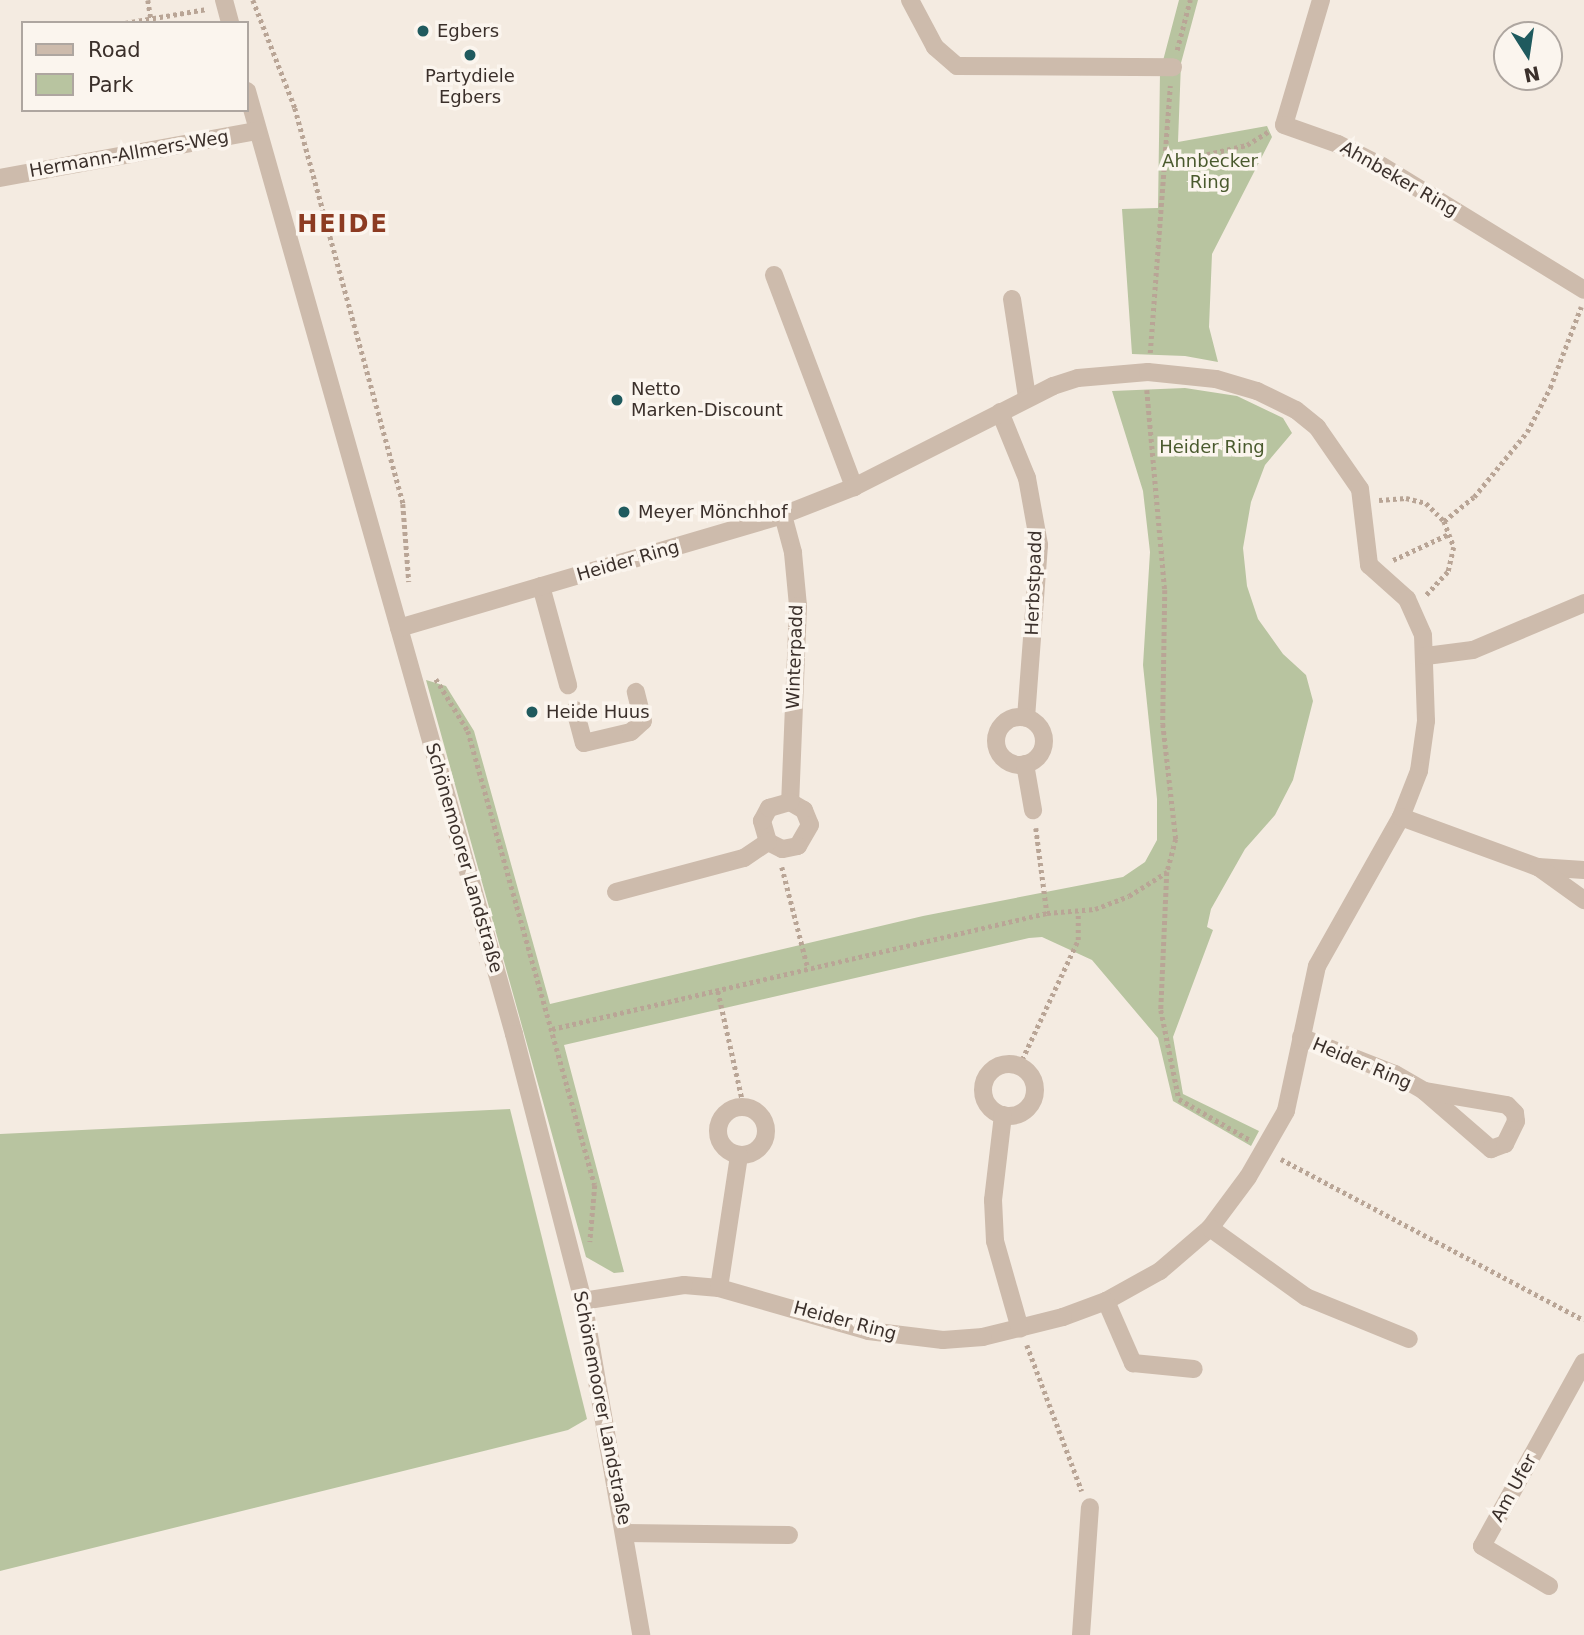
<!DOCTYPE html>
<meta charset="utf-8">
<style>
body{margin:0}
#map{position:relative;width:1584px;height:1635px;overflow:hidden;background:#f4ebe1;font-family:"DejaVu Sans",sans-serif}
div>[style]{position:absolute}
.green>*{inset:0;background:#b8c4a0}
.path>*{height:4.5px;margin-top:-2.25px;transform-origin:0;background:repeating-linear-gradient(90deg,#b9a596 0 3.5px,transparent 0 7px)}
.minor>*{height:18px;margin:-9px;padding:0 9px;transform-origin:9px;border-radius:9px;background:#cdbbac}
.minor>.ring{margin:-9px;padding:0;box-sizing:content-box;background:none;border:18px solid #cdbbac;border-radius:50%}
.dots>*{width:19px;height:19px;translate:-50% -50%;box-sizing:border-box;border:4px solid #fbf5ee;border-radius:50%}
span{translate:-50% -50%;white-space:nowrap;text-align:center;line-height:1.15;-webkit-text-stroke:7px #fbf5ee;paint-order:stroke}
.poi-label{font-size:18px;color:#3b302b}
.left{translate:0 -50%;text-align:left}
.street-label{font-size:18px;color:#3b302b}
.park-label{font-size:18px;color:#4a5a2e}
.district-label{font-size:24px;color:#8c3b22;font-weight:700;letter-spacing:2px}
.legend{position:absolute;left:21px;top:21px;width:228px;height:91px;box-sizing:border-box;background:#fbf5ee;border:2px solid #aea6a0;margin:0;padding:9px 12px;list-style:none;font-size:21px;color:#3b302b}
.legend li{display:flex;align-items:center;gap:14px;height:35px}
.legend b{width:35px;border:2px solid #aea6a0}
.north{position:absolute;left:1493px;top:21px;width:70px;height:70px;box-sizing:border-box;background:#fbf5ee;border:2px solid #aea6a0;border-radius:50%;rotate:168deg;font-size:19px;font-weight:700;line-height:28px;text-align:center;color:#3b302b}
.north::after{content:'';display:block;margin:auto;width:24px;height:32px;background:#1f5a5e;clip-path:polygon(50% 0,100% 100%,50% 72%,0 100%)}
</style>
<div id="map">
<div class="green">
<i style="clip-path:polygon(1179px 0,1198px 0,1181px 63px,1178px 142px,1267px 126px,1272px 137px,1212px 254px,1209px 327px,1218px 362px,1185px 356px,1132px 354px,1122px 209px,1158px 208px,1160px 72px)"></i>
<i style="clip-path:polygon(1185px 388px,1237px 396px,1283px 418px,1292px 433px,1265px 465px,1251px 502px,1243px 548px,1247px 586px,1258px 619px,1283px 654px,1306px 675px,1313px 701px,1293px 780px,1275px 815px,1245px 849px,1211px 909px,1207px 927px,1213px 930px,1173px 1037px,1183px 1094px,1259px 1131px,1251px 1146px,1173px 1101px,1158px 1038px,1092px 960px,1042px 937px,1029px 938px,564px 1045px,624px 1272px,614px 1273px,586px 1257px,426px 680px,446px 686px,474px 731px,550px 1004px,923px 916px,1123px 877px,1145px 862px,1157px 840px,1157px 799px,1143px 665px,1150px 552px,1143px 491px,1112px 391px)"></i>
<i style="clip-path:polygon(510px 1109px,587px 1419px,568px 1430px,0 1571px,0 1134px)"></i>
</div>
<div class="path">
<i style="left:148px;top:0;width:19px;rotate:81deg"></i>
<i style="left:253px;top:0;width:116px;rotate:68.7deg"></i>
<i style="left:295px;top:108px;width:410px;rotate:74.7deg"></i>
<i style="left:403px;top:504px;width:78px;rotate:85.6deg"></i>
<i style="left:125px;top:23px;width:83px;rotate:-9.7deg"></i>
<i style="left:1177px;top:50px;width:52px;rotate:-75.4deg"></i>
<i style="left:1166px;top:164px;width:83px;rotate:-13.2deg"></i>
<i style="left:1247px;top:145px;width:25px;rotate:-32deg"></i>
<i style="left:1150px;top:353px;width:268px;rotate:-85.7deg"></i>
<i style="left:1147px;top:390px;width:201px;rotate:84.9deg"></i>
<i style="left:1165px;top:590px;width:134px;rotate:90.9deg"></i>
<i style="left:1163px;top:724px;width:116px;rotate:83.6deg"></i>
<i style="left:1176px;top:839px;width:34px;rotate:105deg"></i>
<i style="left:1167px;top:872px;width:138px;rotate:92.5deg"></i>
<i style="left:1161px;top:1010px;width:91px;rotate:78.6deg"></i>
<i style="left:1179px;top:1099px;width:82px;rotate:30deg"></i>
<i style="left:1379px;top:500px;width:27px;rotate:-4deg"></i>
<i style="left:1406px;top:498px;width:21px;rotate:14deg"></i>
<i style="left:1426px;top:503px;width:25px;rotate:45deg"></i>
<i style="left:1444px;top:521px;width:28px;rotate:69deg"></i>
<i style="left:1454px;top:547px;width:26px;rotate:103deg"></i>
<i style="left:1448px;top:572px;width:33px;rotate:133deg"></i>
<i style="left:1444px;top:521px;width:38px;rotate:-39deg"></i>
<i style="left:1474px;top:497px;width:84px;rotate:-50.8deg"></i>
<i style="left:1527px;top:432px;width:50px;rotate:-62.4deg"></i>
<i style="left:1550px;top:388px;width:87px;rotate:-69.1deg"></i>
<i style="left:1393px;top:560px;width:62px;rotate:-24.9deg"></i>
<i style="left:436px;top:679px;width:61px;rotate:58.4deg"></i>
<i style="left:468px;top:731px;width:471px;rotate:74.4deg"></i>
<i style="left:595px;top:1185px;width:57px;rotate:95deg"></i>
<i style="left:1036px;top:828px;width:86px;rotate:82.6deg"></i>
<i style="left:782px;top:867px;width:104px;rotate:75.6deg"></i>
<i style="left:718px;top:991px;width:119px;rotate:77.4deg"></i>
<i style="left:552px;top:1029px;width:508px;rotate:-13.19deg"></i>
<i style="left:1047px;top:913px;width:48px;rotate:-4.8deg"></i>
<i style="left:1095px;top:909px;width:36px;rotate:-21deg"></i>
<i style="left:1129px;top:896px;width:45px;rotate:-32.3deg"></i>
<i style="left:1019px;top:1066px;width:139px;rotate:-64.9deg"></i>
<i style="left:1078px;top:940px;width:27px;rotate:-90deg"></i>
<i style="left:1281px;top:1159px;width:343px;rotate:28deg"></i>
<i style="left:1027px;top:1345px;width:156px;rotate:69.4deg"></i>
</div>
<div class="minor">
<i style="left:224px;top:0;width:24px;rotate:75deg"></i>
<i style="left:910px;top:0;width:53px;rotate:62deg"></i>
<i style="left:935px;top:47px;width:29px;rotate:41deg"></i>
<i style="left:957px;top:66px;width:216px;rotate:0.3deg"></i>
<i style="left:1321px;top:0;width:130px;rotate:106.5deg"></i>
<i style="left:1284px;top:125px;width:57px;rotate:19.4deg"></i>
<i style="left:1338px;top:144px;width:49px;rotate:26.6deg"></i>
<i style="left:1382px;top:166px;width:237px;rotate:31.5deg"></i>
<i style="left:247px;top:91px;width:980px;rotate:74.19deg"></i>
<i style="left:514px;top:1034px;width:276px;rotate:75.5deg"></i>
<i style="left:583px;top:1301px;width:339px;rotate:80.1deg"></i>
<i style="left:0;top:178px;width:261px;rotate:-10.4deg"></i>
<i style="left:774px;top:275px;width:227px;rotate:69.3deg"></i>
<i style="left:1012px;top:299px;width:99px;rotate:81.3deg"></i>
<i style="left:1000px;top:412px;width:71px;rotate:67.8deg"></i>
<i style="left:1027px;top:478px;width:68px;rotate:79.8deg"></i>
<i style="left:1039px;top:545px;width:173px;rotate:94.3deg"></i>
<i style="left:783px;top:515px;width:39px;rotate:75deg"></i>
<i style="left:793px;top:553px;width:53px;rotate:84.6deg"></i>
<i style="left:798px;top:606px;width:196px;rotate:92.3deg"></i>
<i style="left:790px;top:802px;width:16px;rotate:30deg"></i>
<i style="left:804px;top:810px;width:16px;rotate:68deg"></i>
<i style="left:810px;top:825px;width:24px;rotate:120deg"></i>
<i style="left:798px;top:846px;width:16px;rotate:169deg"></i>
<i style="left:782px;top:849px;width:16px;rotate:-153deg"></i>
<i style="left:768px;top:842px;width:22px;rotate:-106deg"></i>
<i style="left:762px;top:821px;width:15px;rotate:-62deg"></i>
<i style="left:769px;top:808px;width:22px;rotate:-16deg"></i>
<i style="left:541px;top:586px;width:103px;rotate:74.7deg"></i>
<i style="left:399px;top:628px;width:400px;rotate:-16.4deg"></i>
<i style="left:783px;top:515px;width:76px;rotate:-21.5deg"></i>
<i style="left:854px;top:487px;width:223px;rotate:-26.9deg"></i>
<i style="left:1053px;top:386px;width:26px;rotate:-18deg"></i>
<i style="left:1078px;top:378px;width:70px;rotate:-4.9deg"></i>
<i style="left:1148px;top:372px;width:68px;rotate:5.9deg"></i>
<i style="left:1216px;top:379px;width:43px;rotate:16.3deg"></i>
<i style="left:1257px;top:391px;width:43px;rotate:26deg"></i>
<i style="left:1296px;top:410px;width:27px;rotate:39deg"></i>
<i style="left:1317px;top:427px;width:75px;rotate:55.3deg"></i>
<i style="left:1360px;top:489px;width:77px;rotate:83.2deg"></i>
<i style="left:1369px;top:565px;width:51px;rotate:41.8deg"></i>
<i style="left:1407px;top:599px;width:39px;rotate:66deg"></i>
<i style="left:1423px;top:635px;width:86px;rotate:88deg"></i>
<i style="left:1426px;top:721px;width:50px;rotate:98deg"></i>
<i style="left:1419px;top:771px;width:49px;rotate:111.4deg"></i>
<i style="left:1401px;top:817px;width:171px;rotate:119.4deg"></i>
<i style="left:1317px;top:966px;width:148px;rotate:102.1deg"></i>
<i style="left:1286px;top:1111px;width:76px;rotate:119.9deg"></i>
<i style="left:1248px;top:1177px;width:64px;rotate:126.7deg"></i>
<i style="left:1210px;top:1228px;width:66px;rotate:139.3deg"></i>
<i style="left:1160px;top:1271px;width:62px;rotate:150.9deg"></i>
<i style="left:1106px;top:1301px;width:46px;rotate:159.6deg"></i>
<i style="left:1063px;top:1317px;width:82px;rotate:166deg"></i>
<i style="left:983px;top:1337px;width:40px;rotate:175.7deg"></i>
<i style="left:943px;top:1340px;width:75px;rotate:-173.1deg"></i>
<i style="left:869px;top:1331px;width:156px;rotate:-164deg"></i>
<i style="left:719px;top:1288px;width:35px;rotate:-175deg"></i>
<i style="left:684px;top:1285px;width:102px;rotate:171deg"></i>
<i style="left:1426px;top:656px;width:47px;rotate:-7.3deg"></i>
<i style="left:1473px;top:650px;width:121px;rotate:-22.9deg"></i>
<i style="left:575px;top:710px;width:34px;rotate:75deg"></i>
<i style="left:584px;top:743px;width:48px;rotate:-13.2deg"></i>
<i style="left:631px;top:732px;width:16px;rotate:-43deg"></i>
<i style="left:643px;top:721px;width:30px;rotate:-104deg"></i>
<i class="ring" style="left:996px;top:717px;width:30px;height:30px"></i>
<i style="left:1025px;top:764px;width:47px;rotate:80.1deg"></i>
<i style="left:1401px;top:817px;width:146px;rotate:20.1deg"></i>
<i style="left:1538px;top:867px;width:46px;rotate:3.7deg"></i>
<i style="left:1538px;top:867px;width:57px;rotate:35.7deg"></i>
<i style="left:616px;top:892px;width:132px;rotate:-14.9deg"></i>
<i style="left:744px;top:858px;width:29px;rotate:-34deg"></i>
<i style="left:1301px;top:1037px;width:101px;rotate:21.5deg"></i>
<i style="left:1395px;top:1074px;width:34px;rotate:30deg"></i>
<i style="left:1424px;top:1091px;width:89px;rotate:40.9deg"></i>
<i style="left:1491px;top:1149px;width:15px;rotate:-20deg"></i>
<i style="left:1505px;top:1144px;width:25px;rotate:-64deg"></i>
<i style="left:1516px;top:1121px;width:8px;rotate:-97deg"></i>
<i style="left:1515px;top:1113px;width:11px;rotate:-135deg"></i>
<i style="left:1507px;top:1105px;width:84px;rotate:-170.4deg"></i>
<i class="ring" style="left:983px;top:1064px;width:34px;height:34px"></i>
<i class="ring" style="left:718px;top:1107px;width:30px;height:30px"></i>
<i style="left:1003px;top:1115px;width:86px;rotate:96.7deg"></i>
<i style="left:993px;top:1200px;width:41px;rotate:87.2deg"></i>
<i style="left:995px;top:1241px;width:91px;rotate:74.1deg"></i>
<i style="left:1210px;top:1228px;width:118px;rotate:35.7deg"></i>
<i style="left:1306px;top:1297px;width:111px;rotate:22.2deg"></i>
<i style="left:719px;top:1288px;width:134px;rotate:-81.4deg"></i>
<i style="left:1106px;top:1301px;width:68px;rotate:66.5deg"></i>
<i style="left:1133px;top:1363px;width:61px;rotate:5.6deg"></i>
<i style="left:626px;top:1533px;width:163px;rotate:0.7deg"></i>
<i style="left:1549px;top:1586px;width:78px;rotate:-149.2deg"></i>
<i style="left:1482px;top:1546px;width:210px;rotate:-61deg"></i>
<i style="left:1081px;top:1635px;width:128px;rotate:-86deg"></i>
</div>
<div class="dots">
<i style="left:423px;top:31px;background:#1f5a5e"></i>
<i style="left:470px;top:55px;background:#1f5a5e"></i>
<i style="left:617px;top:400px;background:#1f5a5e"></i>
<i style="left:624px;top:512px;background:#1f5a5e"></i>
<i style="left:532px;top:712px;background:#1f5a5e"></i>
</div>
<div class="poi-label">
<span class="left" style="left:437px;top:31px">Egbers</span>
<span style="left:470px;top:87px">Partydiele<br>Egbers</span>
<span class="left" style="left:631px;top:400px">Netto<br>Marken-Discount</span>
<span class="left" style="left:638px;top:512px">Meyer Mönchhof</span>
<span class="left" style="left:546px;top:712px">Heide Huus</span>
</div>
<div class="street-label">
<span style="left:129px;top:154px;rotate:-10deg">Hermann-Allmers-Weg</span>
<span style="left:1399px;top:179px;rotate:30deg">Ahnbeker Ring</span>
<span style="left:628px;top:561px;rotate:-16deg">Heider Ring</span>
<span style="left:1034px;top:583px;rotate:-88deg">Herbstpadd</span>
<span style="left:795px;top:657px;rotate:-88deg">Winterpadd</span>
<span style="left:464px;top:858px;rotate:74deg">Schönemoorer Landstraße</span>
<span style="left:1362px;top:1064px;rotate:23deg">Heider Ring</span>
<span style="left:845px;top:1321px;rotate:15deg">Heider Ring</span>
<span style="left:602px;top:1408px;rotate:79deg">Schönemoorer Landstraße</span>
<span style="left:1514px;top:1488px;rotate:-61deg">Am Ufer</span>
</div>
<div class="park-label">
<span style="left:1210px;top:172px">Ahnbecker<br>Ring</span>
<span style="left:1212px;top:447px">Heider Ring</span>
</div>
<div class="district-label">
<span style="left:343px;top:225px">HEIDE</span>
</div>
<ul class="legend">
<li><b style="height:9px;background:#cdbbac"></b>Road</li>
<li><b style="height:19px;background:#b8c4a0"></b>Park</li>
</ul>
<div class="north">N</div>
</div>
